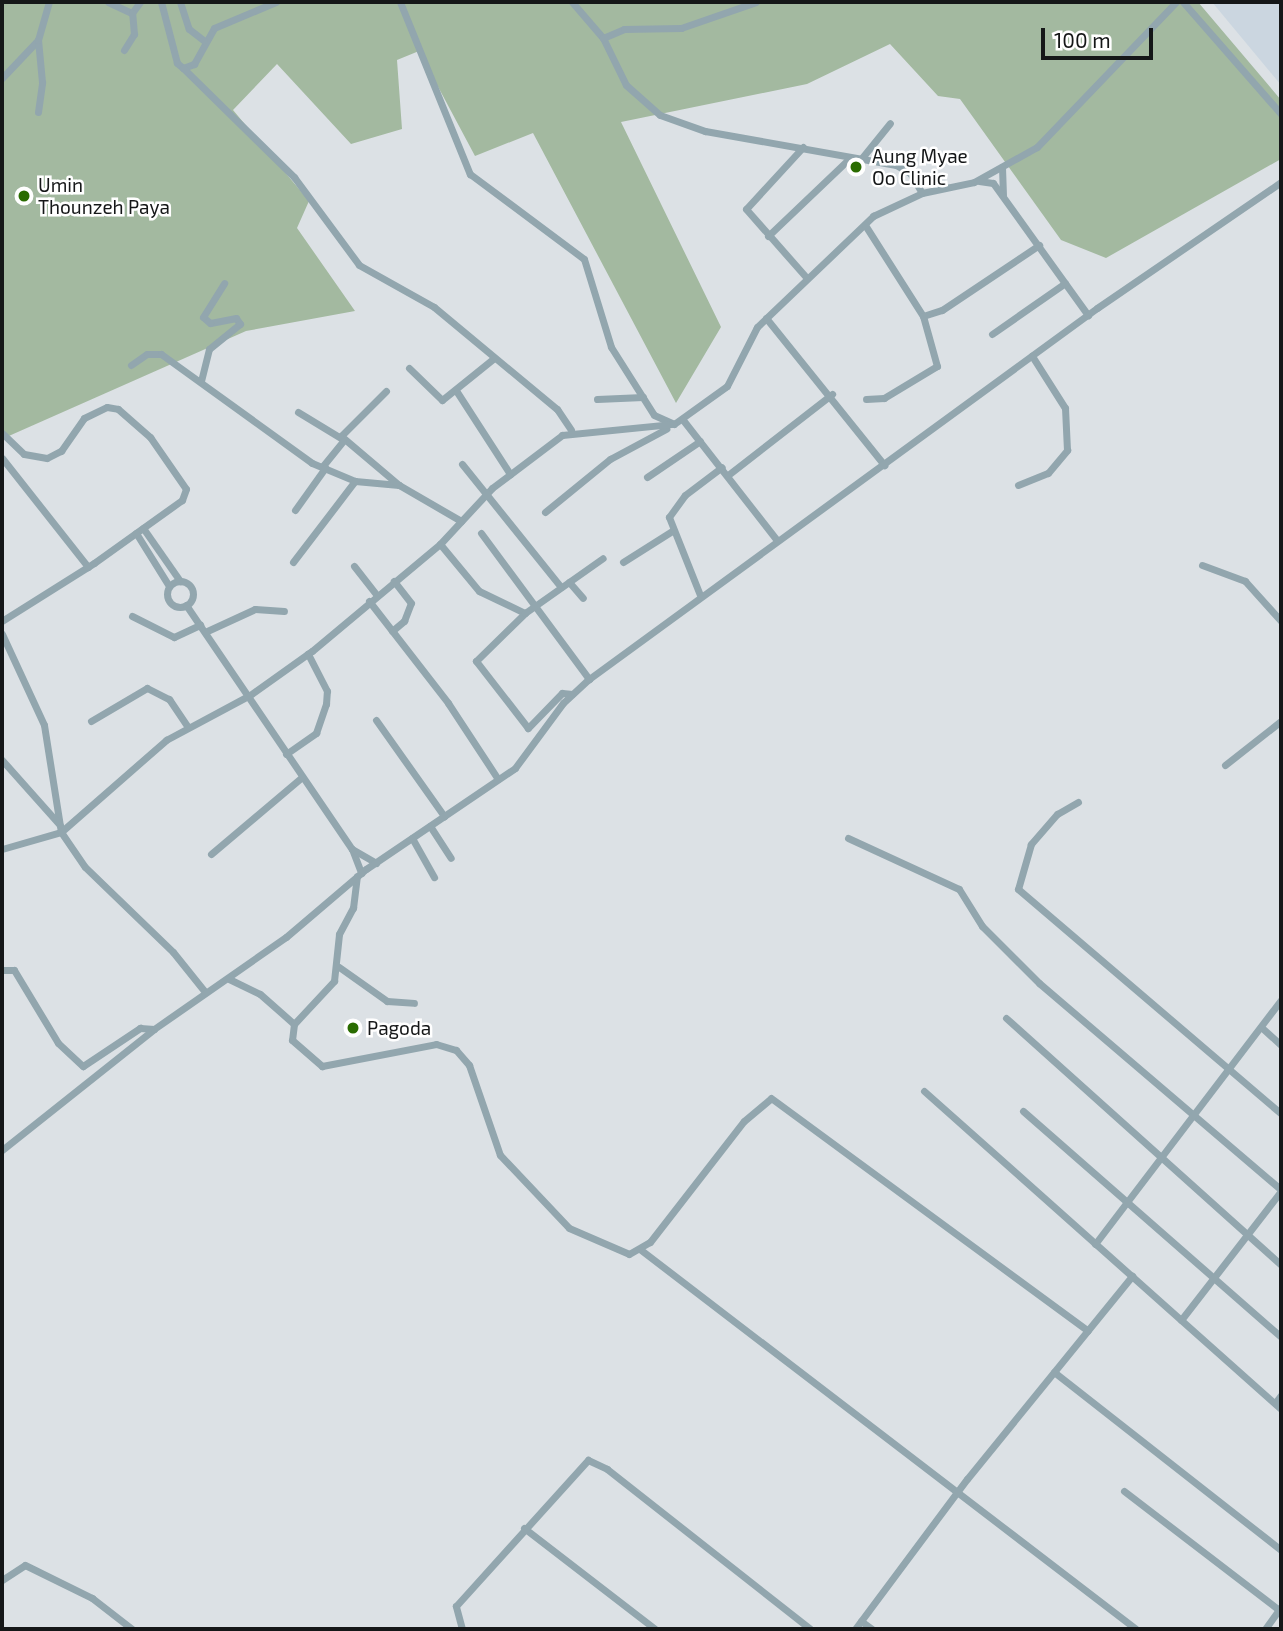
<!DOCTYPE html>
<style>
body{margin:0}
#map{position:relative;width:1283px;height:1631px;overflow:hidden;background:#dce1e5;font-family:"Exo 2",sans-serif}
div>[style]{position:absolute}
.built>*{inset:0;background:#cbd6e0}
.green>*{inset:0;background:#a3b9a0}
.minor>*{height:7px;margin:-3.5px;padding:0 3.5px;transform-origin:3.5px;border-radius:3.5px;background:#92a6ae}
.minor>.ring{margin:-3.5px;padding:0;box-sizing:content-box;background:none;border:7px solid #92a6ae;border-radius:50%}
.dots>*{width:19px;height:19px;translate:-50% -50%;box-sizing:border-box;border:4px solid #fff;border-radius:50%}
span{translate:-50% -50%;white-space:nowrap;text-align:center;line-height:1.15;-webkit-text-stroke:5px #fff;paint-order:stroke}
.poi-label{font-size:19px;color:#151718}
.left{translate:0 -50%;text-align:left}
.frame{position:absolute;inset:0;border:4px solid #151718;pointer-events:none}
.scale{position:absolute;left:1041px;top:28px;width:112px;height:32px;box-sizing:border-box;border:4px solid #151718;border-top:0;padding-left:9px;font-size:21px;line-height:24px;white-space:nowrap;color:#151718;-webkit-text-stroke:5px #fff;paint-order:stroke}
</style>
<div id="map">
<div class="built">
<i style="clip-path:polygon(1212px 2px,1281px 2px,1281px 85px)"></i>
</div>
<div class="green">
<i style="clip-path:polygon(2px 2px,1198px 2px,1281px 100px,1281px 159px,1106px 258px,1061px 240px,960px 99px,938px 96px,890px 44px,807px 84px,621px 122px,721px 327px,676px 403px,533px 133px,475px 156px,419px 51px,397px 60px,402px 129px,351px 144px,277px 64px,233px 110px,309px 201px,297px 228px,355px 311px,246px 331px,2px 439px)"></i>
</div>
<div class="minor">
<i style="left:108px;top:2px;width:26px;rotate:25deg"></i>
<i style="left:132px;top:13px;width:14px;rotate:-54deg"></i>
<i style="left:161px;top:2px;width:63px;rotate:75.3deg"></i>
<i style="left:177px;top:63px;width:8px;rotate:40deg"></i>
<i style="left:183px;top:68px;width:12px;rotate:-20deg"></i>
<i style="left:194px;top:64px;width:41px;rotate:-60.9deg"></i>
<i style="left:214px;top:28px;width:67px;rotate:-22.8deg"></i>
<i style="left:180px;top:2px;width:28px;rotate:72deg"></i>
<i style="left:189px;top:29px;width:18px;rotate:38deg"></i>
<i style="left:400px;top:2px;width:186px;rotate:67.9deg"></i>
<i style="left:470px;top:174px;width:142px;rotate:36.7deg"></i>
<i style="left:584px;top:259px;width:92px;rotate:72.9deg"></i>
<i style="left:611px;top:347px;width:80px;rotate:57.7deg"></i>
<i style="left:654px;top:415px;width:22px;rotate:24deg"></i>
<i style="left:674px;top:424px;width:65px;rotate:-35.6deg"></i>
<i style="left:727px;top:386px;width:66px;rotate:-63deg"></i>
<i style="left:757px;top:327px;width:161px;rotate:-43.7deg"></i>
<i style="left:873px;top:216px;width:54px;rotate:-25.1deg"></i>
<i style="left:922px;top:193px;width:53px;rotate:-11.9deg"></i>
<i style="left:974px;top:182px;width:72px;rotate:-29.1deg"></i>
<i style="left:1037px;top:147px;width:201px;rotate:-46.2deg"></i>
<i style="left:572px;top:2px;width:48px;rotate:49.3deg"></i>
<i style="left:603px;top:38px;width:52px;rotate:63.9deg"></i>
<i style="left:626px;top:85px;width:45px;rotate:41.4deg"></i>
<i style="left:660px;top:115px;width:48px;rotate:19.6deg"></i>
<i style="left:705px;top:131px;width:194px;rotate:10.1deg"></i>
<i style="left:896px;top:165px;width:16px;rotate:30deg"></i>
<i style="left:910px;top:173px;width:23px;rotate:59deg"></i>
<i style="left:1183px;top:2px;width:149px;rotate:48.8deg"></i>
<i style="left:603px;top:38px;width:23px;rotate:-23deg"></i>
<i style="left:624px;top:29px;width:57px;rotate:-1deg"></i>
<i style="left:681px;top:28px;width:79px;rotate:-19.1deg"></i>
<i style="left:124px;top:50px;width:19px;rotate:-58deg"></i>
<i style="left:134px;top:34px;width:21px;rotate:-95deg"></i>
<i style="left:183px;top:68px;width:156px;rotate:44.5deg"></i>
<i style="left:294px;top:177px;width:109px;rotate:53.5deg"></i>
<i style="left:359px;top:265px;width:86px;rotate:29.2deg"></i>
<i style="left:434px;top:307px;width:160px;rotate:39.7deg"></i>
<i style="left:557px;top:409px;width:25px;rotate:56deg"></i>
<i style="left:2px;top:78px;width:52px;rotate:-46.5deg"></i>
<i style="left:38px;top:112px;width:30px;rotate:-82deg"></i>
<i style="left:42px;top:82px;width:42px;rotate:-95.4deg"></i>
<i style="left:38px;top:40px;width:40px;rotate:-74deg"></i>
<i style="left:803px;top:147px;width:84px;rotate:132.6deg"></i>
<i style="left:746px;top:209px;width:91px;rotate:48.6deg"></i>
<i style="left:861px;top:159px;width:46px;rotate:-51.1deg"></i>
<i style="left:1002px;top:167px;width:28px;rotate:88deg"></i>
<i style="left:979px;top:181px;width:14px;rotate:8deg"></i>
<i style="left:993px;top:183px;width:163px;rotate:54.3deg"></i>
<i style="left:865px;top:225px;width:108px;rotate:57.5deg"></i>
<i style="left:923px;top:316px;width:52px;rotate:74.4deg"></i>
<i style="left:937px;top:366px;width:62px;rotate:148.9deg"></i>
<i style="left:884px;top:398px;width:18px;rotate:177deg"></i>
<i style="left:768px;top:236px;width:113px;rotate:-43.6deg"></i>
<i style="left:923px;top:316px;width:20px;rotate:-18deg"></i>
<i style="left:942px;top:310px;width:117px;rotate:-33.8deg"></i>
<i style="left:766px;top:318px;width:189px;rotate:51.2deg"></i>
<i style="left:992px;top:334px;width:89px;rotate:-34.9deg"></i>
<i style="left:131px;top:365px;width:19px;rotate:-35deg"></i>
<i style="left:147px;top:354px;width:14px"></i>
<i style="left:161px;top:354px;width:186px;rotate:35.8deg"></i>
<i style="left:312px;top:463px;width:47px;rotate:22.7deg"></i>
<i style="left:355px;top:481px;width:44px;rotate:5.2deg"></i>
<i style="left:399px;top:485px;width:72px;rotate:30.1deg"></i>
<i style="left:409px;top:368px;width:46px;rotate:44.1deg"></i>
<i style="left:442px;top:400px;width:67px;rotate:-38.9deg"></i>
<i style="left:201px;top:381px;width:33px;rotate:-76deg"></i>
<i style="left:209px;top:349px;width:40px;rotate:-39deg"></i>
<i style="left:240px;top:324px;width:7px;rotate:-124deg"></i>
<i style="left:236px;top:318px;width:26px;rotate:169deg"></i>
<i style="left:210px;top:323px;width:9px;rotate:-139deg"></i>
<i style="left:203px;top:317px;width:40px;rotate:-58deg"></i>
<i style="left:386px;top:391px;width:64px;rotate:135deg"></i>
<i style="left:341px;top:436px;width:76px;rotate:40.2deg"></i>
<i style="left:457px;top:392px;width:98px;rotate:57.1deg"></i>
<i style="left:597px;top:399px;width:46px;rotate:-2.5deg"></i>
<i style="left:298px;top:412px;width:50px;rotate:31.2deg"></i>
<i style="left:683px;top:420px;width:151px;rotate:52deg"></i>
<i style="left:2px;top:433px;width:30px;rotate:44deg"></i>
<i style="left:24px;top:454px;width:23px;rotate:10deg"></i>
<i style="left:47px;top:458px;width:16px;rotate:-27deg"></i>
<i style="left:61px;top:451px;width:40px;rotate:-55.1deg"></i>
<i style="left:84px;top:418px;width:25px;rotate:-26deg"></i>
<i style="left:107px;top:407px;width:11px;rotate:10deg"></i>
<i style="left:118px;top:409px;width:43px;rotate:41.2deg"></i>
<i style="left:150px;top:437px;width:63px;rotate:55.3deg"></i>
<i style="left:186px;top:489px;width:12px;rotate:110deg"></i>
<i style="left:182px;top:500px;width:108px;rotate:144.4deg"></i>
<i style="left:94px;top:563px;width:109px;rotate:147.8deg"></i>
<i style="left:2px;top:458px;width:139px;rotate:51.7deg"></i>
<i style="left:462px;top:464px;width:158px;rotate:51.2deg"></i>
<i style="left:322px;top:467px;width:33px;rotate:-51deg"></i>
<i style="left:728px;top:475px;width:132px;rotate:-37.9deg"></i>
<i style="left:647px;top:477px;width:64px;rotate:-34.2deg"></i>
<i style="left:1018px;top:485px;width:32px;rotate:-22deg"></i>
<i style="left:1048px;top:473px;width:30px;rotate:-50deg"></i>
<i style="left:1067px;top:450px;width:42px;rotate:-92.7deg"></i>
<i style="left:1065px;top:408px;width:62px;rotate:-122.4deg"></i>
<i style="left:295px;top:510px;width:52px;rotate:-54.5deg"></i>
<i style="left:545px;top:512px;width:84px;rotate:-39.2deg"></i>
<i style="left:610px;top:459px;width:64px;rotate:-28.2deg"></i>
<i style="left:143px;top:528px;width:65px;rotate:55.1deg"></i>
<i style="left:136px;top:533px;width:62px;rotate:58.1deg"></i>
<i style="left:481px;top:533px;width:182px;rotate:53.5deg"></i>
<i style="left:440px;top:544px;width:61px;rotate:50.3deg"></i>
<i style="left:479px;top:591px;width:51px;rotate:25.6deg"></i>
<i style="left:293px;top:562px;width:102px;rotate:-52.6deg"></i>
<i style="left:623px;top:562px;width:58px;rotate:-32.3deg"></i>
<i style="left:1202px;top:565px;width:46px;rotate:20.4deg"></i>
<i style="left:1245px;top:581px;width:54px;rotate:48deg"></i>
<i style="left:354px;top:566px;width:37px;rotate:52deg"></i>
<i class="ring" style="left:167px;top:581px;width:19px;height:19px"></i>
<i style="left:569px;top:582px;width:21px;rotate:49deg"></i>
<i style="left:700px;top:595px;width:84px;rotate:-111.7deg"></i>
<i style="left:669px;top:517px;width:27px;rotate:-54deg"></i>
<i style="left:685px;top:495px;width:46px;rotate:-37.1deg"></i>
<i style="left:369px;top:601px;width:129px;rotate:52.2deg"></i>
<i style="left:448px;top:703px;width:91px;rotate:56.7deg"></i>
<i style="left:186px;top:605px;width:295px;rotate:55.8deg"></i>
<i style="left:352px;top:849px;width:26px;rotate:69deg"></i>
<i style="left:132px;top:616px;width:47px;rotate:26.6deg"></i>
<i style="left:174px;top:637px;width:29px;rotate:-25deg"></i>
<i style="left:392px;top:631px;width:16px;rotate:-40deg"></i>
<i style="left:404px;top:621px;width:19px;rotate:-69deg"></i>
<i style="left:411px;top:603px;width:28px;rotate:-128deg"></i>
<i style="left:205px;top:632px;width:55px;rotate:-24.7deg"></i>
<i style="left:255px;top:609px;width:29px;rotate:4deg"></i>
<i style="left:2px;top:634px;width:100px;rotate:65.2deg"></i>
<i style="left:44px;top:725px;width:108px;rotate:81deg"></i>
<i style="left:61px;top:832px;width:42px;rotate:55.6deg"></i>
<i style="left:85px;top:867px;width:122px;rotate:44deg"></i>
<i style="left:173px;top:952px;width:51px;rotate:51.3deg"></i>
<i style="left:572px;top:694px;width:10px;rotate:-174deg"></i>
<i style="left:562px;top:693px;width:49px;rotate:134.2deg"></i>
<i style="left:528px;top:728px;width:85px;rotate:-127.8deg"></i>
<i style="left:476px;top:661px;width:69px;rotate:-44.4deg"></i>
<i style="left:525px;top:613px;width:95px;rotate:-35.2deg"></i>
<i style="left:376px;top:720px;width:118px;rotate:54.7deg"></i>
<i style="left:91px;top:721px;width:65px;rotate:-30.5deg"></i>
<i style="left:147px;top:688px;width:25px;rotate:27deg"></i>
<i style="left:169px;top:699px;width:34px;rotate:56deg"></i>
<i style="left:286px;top:754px;width:37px;rotate:-35deg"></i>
<i style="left:316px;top:733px;width:31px;rotate:-71deg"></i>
<i style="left:326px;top:704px;width:13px;rotate:-86deg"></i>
<i style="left:327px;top:691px;width:42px;rotate:-117.2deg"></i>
<i style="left:2px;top:760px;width:87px;rotate:48.3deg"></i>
<i style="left:1225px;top:765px;width:71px;rotate:-38.2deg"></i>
<i style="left:1078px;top:802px;width:24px;rotate:150deg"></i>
<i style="left:1057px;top:814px;width:40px;rotate:131deg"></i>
<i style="left:1031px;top:844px;width:47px;rotate:106.1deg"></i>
<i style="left:1018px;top:889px;width:346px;rotate:40.5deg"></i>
<i style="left:430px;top:826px;width:38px;rotate:57deg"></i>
<i style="left:412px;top:838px;width:45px;rotate:60.6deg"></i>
<i style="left:848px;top:838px;width:122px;rotate:24.7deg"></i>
<i style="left:959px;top:889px;width:44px;rotate:58.1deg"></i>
<i style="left:982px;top:926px;width:81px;rotate:45deg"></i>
<i style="left:1039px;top:983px;width:318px;rotate:40.5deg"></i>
<i style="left:2px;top:849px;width:61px;rotate:-16.1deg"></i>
<i style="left:61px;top:832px;width:140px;rotate:-41.2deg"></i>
<i style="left:166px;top:740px;width:95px;rotate:-28.2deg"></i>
<i style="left:250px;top:695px;width:76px;rotate:-35.4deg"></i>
<i style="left:312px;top:651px;width:167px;rotate:-39.9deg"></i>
<i style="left:440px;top:544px;width:76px;rotate:-47.1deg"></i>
<i style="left:492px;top:488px;width:88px;rotate:-37.1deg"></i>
<i style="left:562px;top:435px;width:112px;rotate:-5.7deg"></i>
<i style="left:352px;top:849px;width:28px;rotate:30deg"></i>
<i style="left:211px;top:854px;width:119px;rotate:-40.2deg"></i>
<i style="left:339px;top:967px;width:59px;rotate:35.3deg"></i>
<i style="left:387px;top:1001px;width:27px;rotate:4deg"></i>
<i style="left:2px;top:970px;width:12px"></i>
<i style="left:14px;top:970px;width:85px;rotate:58.9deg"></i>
<i style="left:58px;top:1043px;width:34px;rotate:43deg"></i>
<i style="left:83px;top:1066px;width:69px;rotate:-33.7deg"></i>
<i style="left:140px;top:1028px;width:14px;rotate:4deg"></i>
<i style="left:229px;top:979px;width:34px;rotate:26deg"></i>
<i style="left:260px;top:994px;width:45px;rotate:41.4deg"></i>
<i style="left:294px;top:1024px;width:16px;rotate:97deg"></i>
<i style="left:292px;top:1040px;width:40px;rotate:41deg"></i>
<i style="left:322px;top:1066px;width:116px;rotate:-10.9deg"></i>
<i style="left:436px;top:1044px;width:21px;rotate:17deg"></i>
<i style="left:456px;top:1050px;width:20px;rotate:49deg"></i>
<i style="left:469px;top:1065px;width:95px;rotate:71deg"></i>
<i style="left:500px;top:1155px;width:100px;rotate:46.6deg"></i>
<i style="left:569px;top:1228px;width:65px;rotate:23.4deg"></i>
<i style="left:629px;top:1254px;width:24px;rotate:-30deg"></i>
<i style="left:650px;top:1242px;width:153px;rotate:-52.2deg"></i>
<i style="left:744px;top:1121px;width:35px;rotate:-40deg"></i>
<i style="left:771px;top:1098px;width:393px;rotate:36.3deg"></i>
<i style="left:1006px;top:1018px;width:370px;rotate:41.9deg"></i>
<i style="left:294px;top:1024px;width:59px;rotate:-47.1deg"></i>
<i style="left:334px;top:981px;width:47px;rotate:-83.9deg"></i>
<i style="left:339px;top:934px;width:30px;rotate:-62deg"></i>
<i style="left:353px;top:908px;width:32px;rotate:-83deg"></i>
<i style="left:1261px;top:1027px;width:27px;rotate:42deg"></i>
<i style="left:924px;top:1091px;width:478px;rotate:41.7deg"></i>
<i style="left:1023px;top:1111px;width:343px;rotate:41.2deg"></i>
<i style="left:2px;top:1150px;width:194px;rotate:-38.5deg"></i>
<i style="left:154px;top:1029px;width:161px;rotate:-34.9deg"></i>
<i style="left:286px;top:937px;width:105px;rotate:-40.4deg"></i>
<i style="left:366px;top:869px;width:180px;rotate:-34.1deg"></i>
<i style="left:515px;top:768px;width:81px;rotate:-53.6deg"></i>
<i style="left:563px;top:703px;width:35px;rotate:-43deg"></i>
<i style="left:589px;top:679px;width:629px;rotate:-36.14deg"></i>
<i style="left:1097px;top:308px;width:223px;rotate:-34.4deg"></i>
<i style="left:1095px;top:1244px;width:307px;rotate:-52.7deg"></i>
<i style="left:641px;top:1250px;width:623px;rotate:37.44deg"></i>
<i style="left:1181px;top:1320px;width:163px;rotate:-52.2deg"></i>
<i style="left:1054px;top:1372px;width:288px;rotate:38.1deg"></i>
<i style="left:1275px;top:1403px;width:10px;rotate:-53deg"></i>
<i style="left:1124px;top:1491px;width:195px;rotate:37.5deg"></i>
<i style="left:524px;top:1528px;width:165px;rotate:37.6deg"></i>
<i style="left:2px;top:1580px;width:27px;rotate:-33deg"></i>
<i style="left:25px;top:1565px;width:75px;rotate:26.2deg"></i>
<i style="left:92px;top:1598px;width:51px;rotate:37.8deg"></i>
<i style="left:861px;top:1621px;width:14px;rotate:36deg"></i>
<i style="left:462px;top:1629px;width:24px;rotate:-105deg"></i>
<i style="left:456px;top:1606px;width:197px;rotate:-47.9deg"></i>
<i style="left:588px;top:1460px;width:21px;rotate:25deg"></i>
<i style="left:607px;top:1469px;width:258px;rotate:38.2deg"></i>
<i style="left:855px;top:1629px;width:187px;rotate:-53.3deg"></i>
<i style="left:967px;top:1479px;width:262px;rotate:-50.9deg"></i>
<i style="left:1265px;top:1629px;width:27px;rotate:-54deg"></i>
</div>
<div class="dots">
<i style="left:856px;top:167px;background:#2a6c01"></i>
<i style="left:24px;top:196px;background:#2a6c01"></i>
<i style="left:353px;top:1028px;background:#2a6c01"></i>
</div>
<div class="poi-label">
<span class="left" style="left:872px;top:167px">Aung Myae<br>Oo Clinic</span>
<span class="left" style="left:38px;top:196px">Umin<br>Thounzeh Paya</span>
<span class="left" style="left:367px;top:1028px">Pagoda</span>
</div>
<div class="frame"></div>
<div class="scale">100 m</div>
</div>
